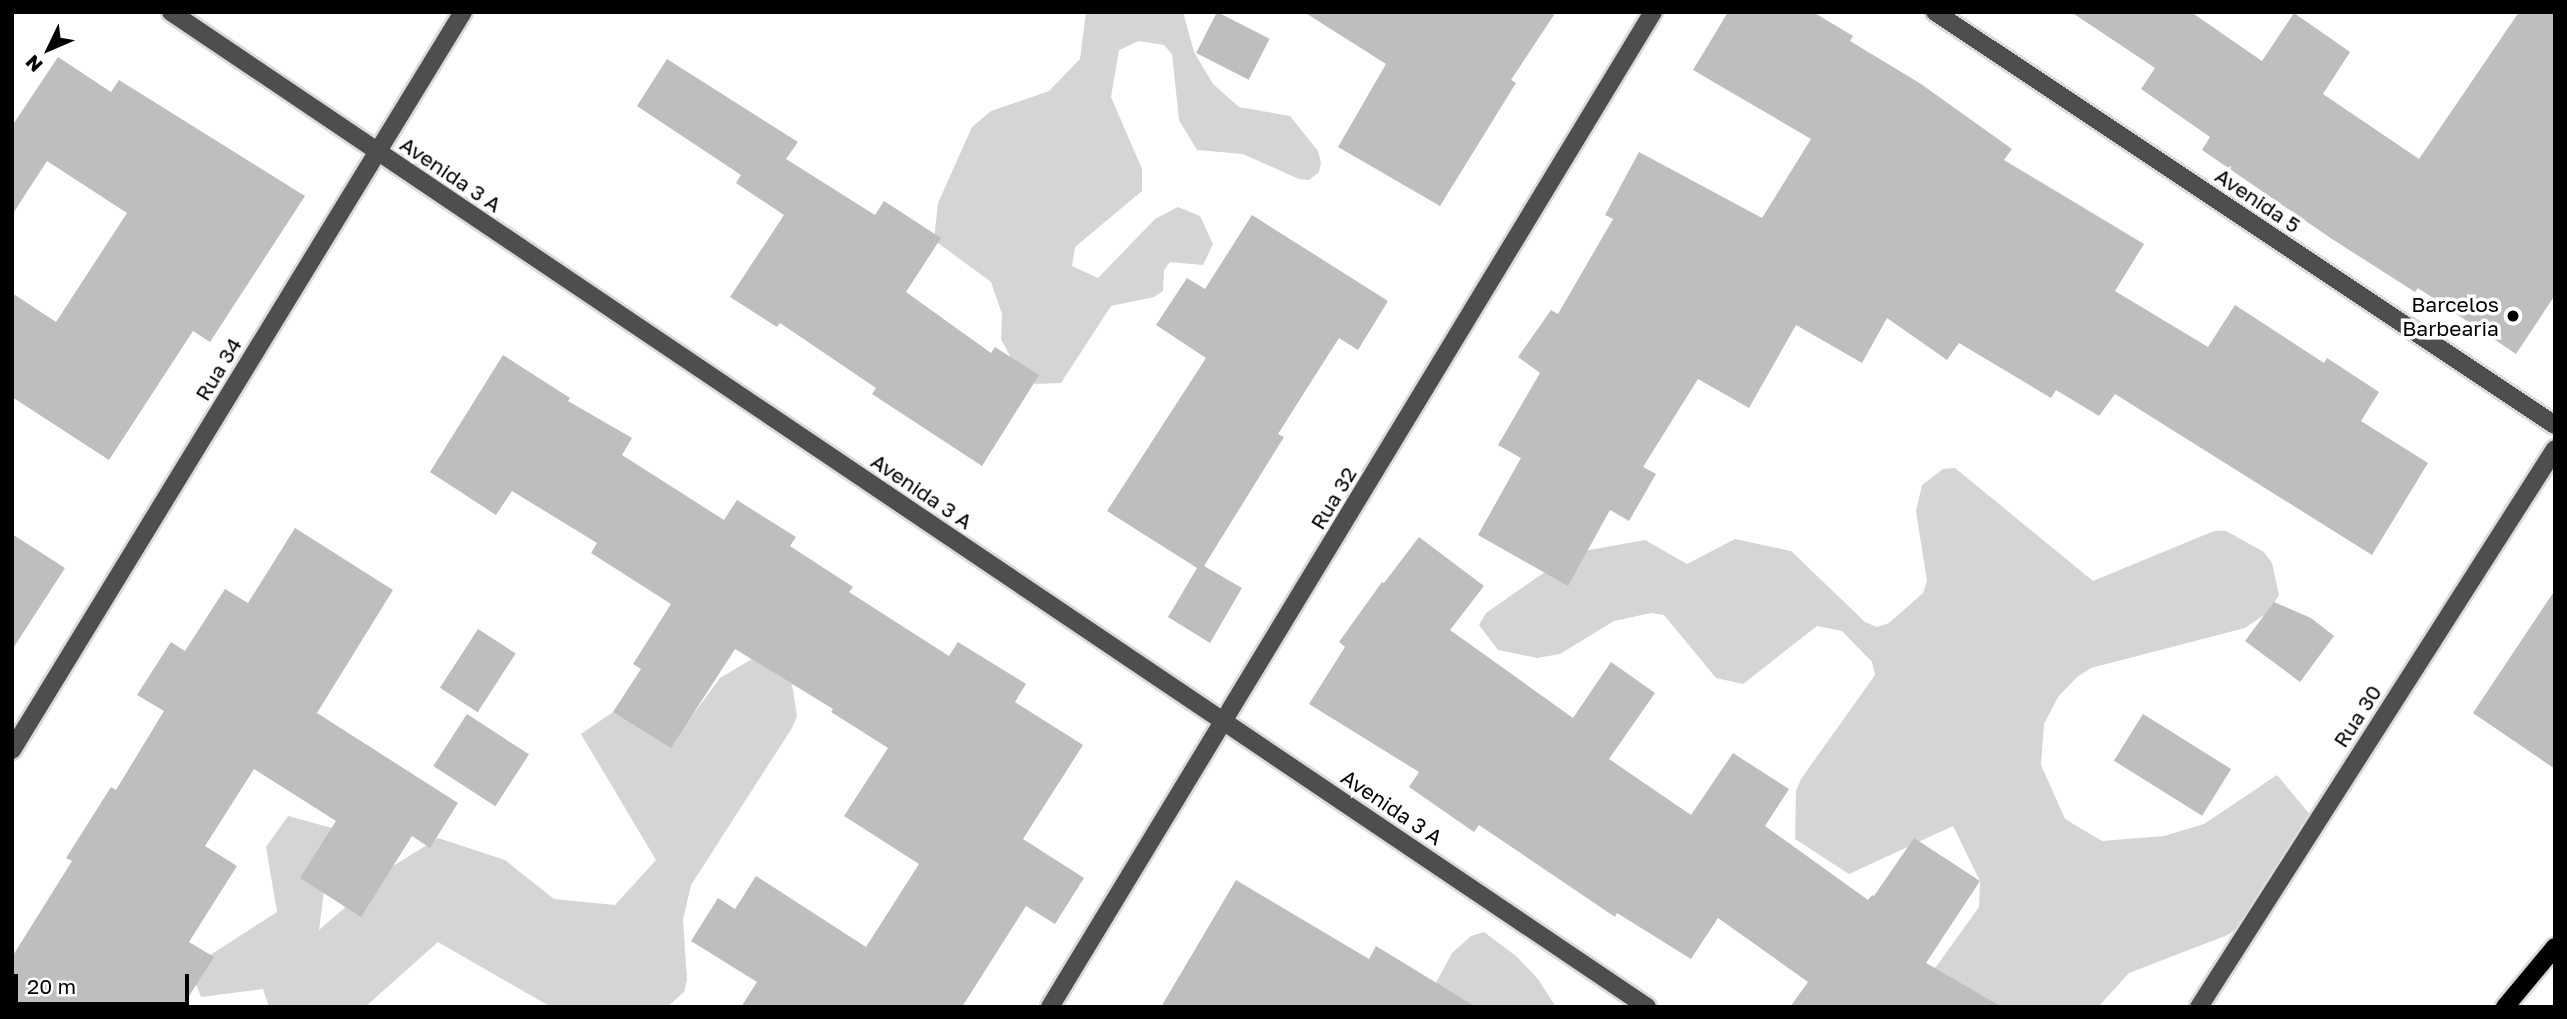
<!DOCTYPE html>
<style>
body{margin:0}
#map{position:relative;width:2567px;height:1019px;overflow:hidden;background:#fff;font-family:"Golos Text",sans-serif}
div>[style]{position:absolute}
.green>*{inset:0;background:#d5d5d5}
.building>*{inset:0;background:#bebebe;transform-origin:0 0}
.roads{filter:drop-shadow(2px 0 #dbdbdb) drop-shadow(-2px 0 #dbdbdb) drop-shadow(0 2px #dbdbdb) drop-shadow(0 -2px #dbdbdb)}
.minor>*{height:18px;margin:-9px;padding:0 9px;transform-origin:9px;border-radius:9px;background:#4e4e4e}
.major>*{height:18px;margin:-9px;padding:0 9px;transform-origin:9px;border-radius:9px;background:#000}
.dots>*{width:19px;height:19px;translate:-50% -50%;box-sizing:border-box;border:4px solid #fff;border-radius:50%}
span{translate:-50% -50%;white-space:nowrap;text-align:center;line-height:1.15;-webkit-text-stroke:7px #fff;paint-order:stroke}
.street-label{font-size:21px;color:#000}
.poi-label{font-size:21px;color:#000}
.right{translate:-100% -50%;text-align:right}
.frame{position:absolute;inset:0;border:14px solid #000;pointer-events:none}
.north{position:absolute;left:14px;top:14px;width:70px;height:70px;-webkit-text-stroke:5px #fff;paint-order:stroke;rotate:226deg;font-size:19px;font-weight:700;line-height:28px;text-align:center;color:#000}
.north::after{content:'';display:block;margin:auto;width:24px;height:32px;background:#000;clip-path:polygon(50% 0,100% 100%,50% 72%,0 100%)}
.scale{position:absolute;left:14px;top:974px;width:175px;height:32px;box-sizing:border-box;border:4px solid #000;border-top:0;padding-left:9px;font-size:21px;line-height:24px;white-space:nowrap;color:#000;-webkit-text-stroke:5px #fff;paint-order:stroke}
</style>
<div id="map">
<div class="green">
<i style="clip-path:polygon(1086px 12px,1183px 12px,1194px 52px,1213px 84px,1239px 107px,1290px 116px,1318px 151px,1321px 163px,1319px 172px,1309px 180px,1299px 179px,1243px 154px,1197px 150px,1179px 120px,1172px 54px,1164px 45px,1139px 41px,1119px 50px,1111px 97px,1142px 169px,1142px 191px,1075px 247px,1072px 266px,1098px 278px,1155px 219px,1178px 207px,1200px 216px,1213px 244px,1203px 265px,1170px 262px,1164px 270px,1163px 291px,1154px 297px,1111px 306px,1061px 383px,1035px 384px,1012px 360px,1001px 339px,1002px 314px,991px 282px,934px 240px,938px 203px,972px 127px,991px 111px,1049px 91px,1080px 59px)"></i>
<i style="clip-path:polygon(1955px 468px,2093px 581px,2214px 531px,2226px 531px,2264px 552px,2272px 563px,2279px 595px,2267px 613px,2245px 628px,2091px 668px,2077px 677px,2058px 697px,2044px 724px,2041px 765px,2065px 819px,2102px 841px,2164px 836px,2204px 824px,2277px 775px,2311px 816px,2298px 866px,2230px 934px,2129px 973px,2098px 1007px,1837px 1007px,1936px 967px,1979px 907px,1980px 881px,1953px 826px,1849px 874px,1795px 839px,1796px 791px,1801px 779px,1875px 675px,1872px 662px,1842px 631px,1817px 626px,1743px 684px,1716px 678px,1664px 615px,1651px 613px,1614px 621px,1560px 654px,1537px 658px,1498px 650px,1479px 625px,1486px 613px,1572px 553px,1645px 540px,1687px 564px,1735px 539px,1791px 551px,1865px 622px,1877px 627px,1889px 623px,1923px 593px,1927px 581px,1916px 511px,1922px 485px,1943px 469px)"></i>
<i style="clip-path:polygon(752px 659px,792px 684px,797px 716px,792px 728px,691px 885px,683px 920px,687px 980px,684px 992px,667px 1007px,551px 1007px,438px 942px,365px 1007px,269px 1007px,263px 989px,201px 997px,190px 968px,277px 912px,266px 847px,288px 816px,332px 828px,319px 930px,393px 866px,438px 838px,505px 860px,554px 899px,615px 905px,656px 860px,581px 734px,613px 712px,688px 721px,720px 678px)"></i>
<i style="clip-path:polygon(1484px 932px,1516px 956px,1538px 979px,1556px 1007px,1423px 1007px,1452px 953px,1471px 936px)"></i>
</div>
<div class="building">
<i style="left:1217px;top:12px;width:59px;height:46px;rotate:27deg"></i>
<i style="clip-path:polygon(1304px 12px,1556px 12px,1511px 80px,1516px 83px,1440px 206px,1338px 147px,1386px 64px)"></i>
<i style="clip-path:polygon(1728px 12px,1813px 12px,1853px 36px,1850px 41px,1921px 84px,2012px 149px,2004px 160px,2144px 244px,2115px 291px,2208px 347px,2235px 305px,2324px 363px,2327px 358px,2379px 392px,2361px 421px,2428px 463px,2372px 555px,2115px 394px,2099px 416px,2056px 390px,2051px 398px,1959px 343px,1947px 360px,1887px 318px,1862px 363px,1796px 325px,1749px 408px,1698px 379px,1643px 467px,1656px 474px,1629px 521px,1610px 510px,1568px 586px,1478px 535px,1521px 458px,1498px 445px,1540px 373px,1518px 357px,1551px 310px,1558px 314px,1613px 219px,1605px 215px,1639px 152px,1762px 218px,1811px 139px,1693px 70px)"></i>
<i style="clip-path:polygon(2071px 12px,2191px 12px,2262px 61px,2294px 13px,2350px 52px,2323px 94px,2419px 159px,2519px 12px,2555px 12px,2555px 295px,2516px 354px,2418px 288px,2415px 292px,2332px 239px,2202px 150px,2210px 137px,2141px 89px,2155px 68px)"></i>
<i style="clip-path:polygon(58px 57px,111px 92px,119px 80px,305px 196px,210px 342px,193px 331px,109px 460px,12px 397px,12px 293px,56px 322px,127px 213px,47px 161px,12px 215px,12px 126px)"></i>
<i style="clip-path:polygon(667px 59px,798px 142px,786px 159px,875px 215px,884px 201px,941px 238px,906px 292px,991px 353px,995px 347px,1039px 375px,982px 466px,872px 394px,876px 388px,780px 323px,777px 327px,730px 297px,784px 215px,736px 183px,741px 175px,637px 106px)"></i>
<i style="clip-path:polygon(1252px 215px,1388px 301px,1358px 350px,1339px 338px,1278px 434px,1284px 437px,1204px 566px,1242px 588px,1210px 643px,1168px 617px,1197px 568px,1107px 511px,1206px 358px,1156px 325px,1187px 278px,1205px 289px)"></i>
<i style="clip-path:polygon(503px 355px,570px 398px,568px 401px,632px 438px,622px 455px,724px 520px,737px 500px,796px 537px,790px 546px,853px 587px,849px 592px,949px 656px,958px 642px,1026px 684px,1015px 702px,1083px 745px,1023px 839px,1084px 878px,1055px 924px,1026px 906px,962px 1007px,741px 1007px,757px 982px,691px 941px,718px 898px,735px 909px,756px 876px,866px 947px,919px 864px,844px 816px,888px 748px,831px 712px,833px 709px,735px 649px,671px 748px,613px 712px,641px 669px,633px 664px,671px 604px,591px 553px,597px 543px,512px 491px,496px 515px,430px 472px)"></i>
<i style="clip-path:polygon(295px 528px,393px 590px,317px 713px,458px 803px,430px 848px,412px 836px,361px 917px,300px 878px,336px 821px,254px 769px,205px 846px,237px 866px,189px 942px,214px 957px,182px 1007px,12px 1007px,12px 957px,72px 861px,66px 858px,111px 787px,116px 790px,164px 711px,137px 695px,171px 642px,185px 651px,225px 589px,248px 603px)"></i>
<i style="clip-path:polygon(12px 534px,65px 568px,12px 650px)"></i>
<i style="clip-path:polygon(1419px 537px,1484px 586px,1450px 630px,1573px 718px,1611px 662px,1655px 693px,1609px 759px,1691px 815px,1733px 753px,1789px 789px,1765px 826px,1868px 900px,1872px 895px,1874px 896px,1914px 838px,1980px 881px,1926px 963px,2002px 1007px,1790px 1007px,1808px 982px,1718px 918px,1691px 959px,1617px 913px,1615px 917px,1479px 825px,1474px 832px,1409px 787px,1419px 772px,1309px 704px,1345px 647px,1339px 642px,1382px 582px,1384px 583px)"></i>
<i style="clip-path:polygon(2555px 590px,2555px 769px,2473px 713px)"></i>
<i style="clip-path:polygon(2274px 602px,2311px 618px,2334px 636px,2300px 682px,2245px 641px)"></i>
<i style="left:478px;top:629px;width:45px;height:70px;rotate:33deg"></i>
<i style="left:467px;top:714px;width:74px;height:62px;rotate:33deg"></i>
<i style="left:2143px;top:714px;width:104px;height:55px;rotate:32deg"></i>
<i style="clip-path:polygon(1236px 880px,1369px 959px,1376px 946px,1476px 1007px,1161px 1007px)"></i>
</div>
<div class="roads">
<div class="minor">
<i style="left:171px;top:12px;width:1780px;rotate:33.98deg"></i>
<i style="left:1935px;top:12px;width:745px;rotate:33.67deg"></i>
<i style="left:12px;top:750px;width:865px;rotate:-58.57deg"></i>
<i style="left:1050px;top:1007px;width:1163px;rotate:-58.78deg"></i>
<i style="left:2199px;top:1007px;width:662px;rotate:-57.46deg"></i>
</div>
<div class="major">
<i style="left:2505px;top:1007px;width:78px;rotate:-50.2deg"></i>
</div>
</div>
<div class="dots">
<i style="left:2513px;top:316px;background:#000"></i>
</div>
<div class="street-label">
<span style="left:451px;top:174px;rotate:34deg">Avenida 3 A</span>
<span style="left:2258px;top:200px;rotate:34deg">Avenida 5</span>
<span style="left:218px;top:369px;rotate:-59deg">Rua 34</span>
<span style="left:922px;top:491px;rotate:34deg">Avenida 3 A</span>
<span style="left:1333px;top:498px;rotate:-59deg">Rua 32</span>
<span style="left:2357px;top:716px;rotate:-57deg">Rua 30</span>
<span style="left:1392px;top:807px;rotate:34deg">Avenida 3 A</span>
</div>
<div class="poi-label">
<span class="right" style="left:2499px;top:316px">Barcelos<br>Barbearia</span>
</div>
<div class="frame"></div>
<div class="north">N</div>
<div class="scale">20 m</div>
</div>
